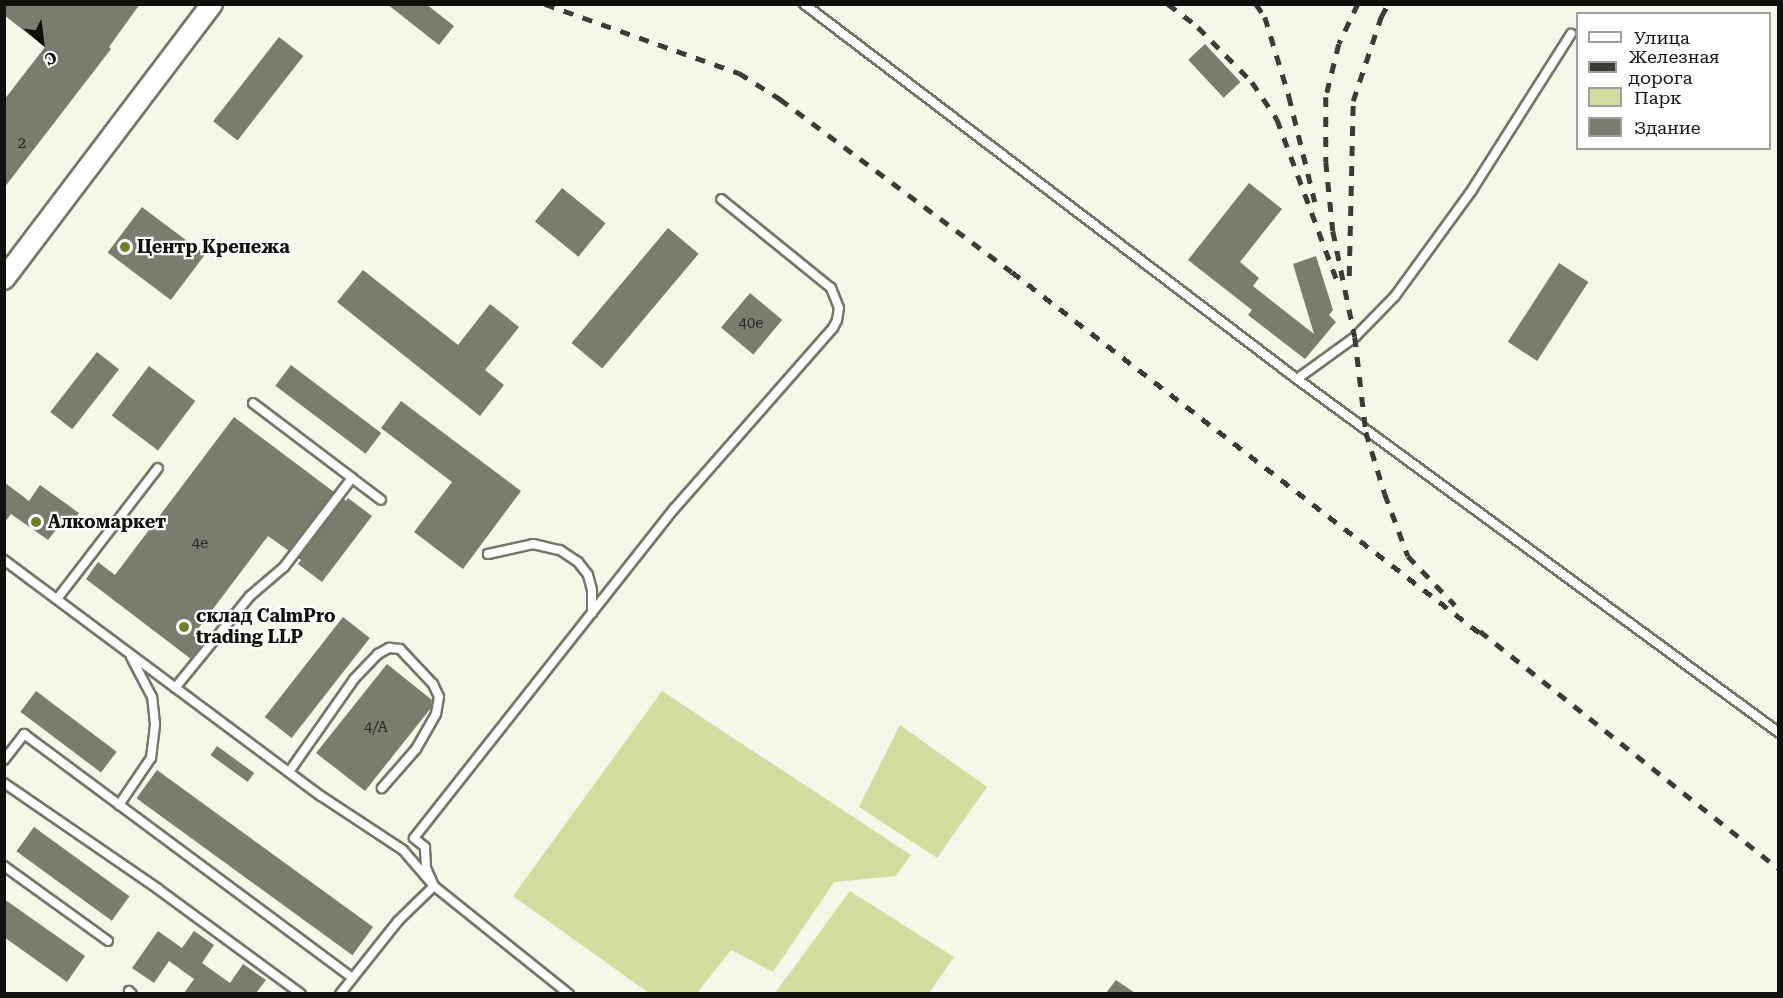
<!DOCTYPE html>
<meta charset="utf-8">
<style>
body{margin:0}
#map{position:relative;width:1783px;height:998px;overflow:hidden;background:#f5f8e8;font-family:"Roboto Serif",serif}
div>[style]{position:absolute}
.green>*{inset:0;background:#d2dd9f}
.building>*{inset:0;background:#7a7d6e;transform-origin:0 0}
.roads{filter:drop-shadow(2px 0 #747768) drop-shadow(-2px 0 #747768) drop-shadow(0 2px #747768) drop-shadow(0 -2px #747768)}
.service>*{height:8px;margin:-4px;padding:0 4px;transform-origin:4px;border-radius:4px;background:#fff}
.tertiary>*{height:20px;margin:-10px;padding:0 10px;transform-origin:10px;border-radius:10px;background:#fff}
.rail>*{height:4.5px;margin-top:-2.25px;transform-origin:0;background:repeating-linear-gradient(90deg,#3b3c34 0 10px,transparent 0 20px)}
.dots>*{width:16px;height:16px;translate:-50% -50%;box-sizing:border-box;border:3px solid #fff;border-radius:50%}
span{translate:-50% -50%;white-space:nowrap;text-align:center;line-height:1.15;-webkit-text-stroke:4.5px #fff;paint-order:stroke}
.number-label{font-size:15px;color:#2a2c24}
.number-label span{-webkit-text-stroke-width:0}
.poi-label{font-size:18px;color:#10110b;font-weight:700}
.left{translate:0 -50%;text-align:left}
.frame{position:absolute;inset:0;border:6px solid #10110b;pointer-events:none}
.legend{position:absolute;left:1576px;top:12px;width:195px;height:138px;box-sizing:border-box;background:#fff;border:2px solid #9fa09d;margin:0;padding:8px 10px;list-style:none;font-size:18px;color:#10110b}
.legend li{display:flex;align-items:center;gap:12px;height:30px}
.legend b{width:30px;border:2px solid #9fa09d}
.north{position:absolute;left:12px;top:12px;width:60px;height:60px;-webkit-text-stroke:4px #fff;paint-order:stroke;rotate:152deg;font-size:16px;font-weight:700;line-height:24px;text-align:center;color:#10110b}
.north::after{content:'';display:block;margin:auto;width:21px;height:27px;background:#10110b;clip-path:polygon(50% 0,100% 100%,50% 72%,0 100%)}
</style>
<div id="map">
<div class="green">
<i style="clip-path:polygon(662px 691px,911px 855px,896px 876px,834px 882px,773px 972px,731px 950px,697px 993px,649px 993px,513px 896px)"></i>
<i style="clip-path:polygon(900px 725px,987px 787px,937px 858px,859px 807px)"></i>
<i style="clip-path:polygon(850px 891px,954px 957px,929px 993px,775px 993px)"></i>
</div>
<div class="building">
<i style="clip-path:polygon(4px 4px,140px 4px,109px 47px,111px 49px,4px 188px,4px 100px,45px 47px,4px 15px)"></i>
<i style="clip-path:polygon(387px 4px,426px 4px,454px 26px,439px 45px)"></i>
<i style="left:279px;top:37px;width:31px;height:107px;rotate:38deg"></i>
<i style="left:1205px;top:44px;width:52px;height:23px;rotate:47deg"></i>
<i style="clip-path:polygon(1249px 183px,1282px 209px,1240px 262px,1259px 278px,1253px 286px,1314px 334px,1293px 264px,1316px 256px,1333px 310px,1329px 315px,1336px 322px,1305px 359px,1248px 315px,1252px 310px,1188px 260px)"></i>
<i style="left:562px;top:188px;width:56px;height:43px;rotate:39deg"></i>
<i style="left:142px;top:207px;width:79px;height:57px;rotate:37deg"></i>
<i style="left:668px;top:228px;width:40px;height:150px;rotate:40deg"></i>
<i style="left:1559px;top:263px;width:35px;height:94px;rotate:33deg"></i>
<i style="clip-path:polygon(363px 270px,458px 345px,490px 304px,519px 327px,485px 370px,504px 385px,480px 416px,337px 302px)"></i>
<i style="left:750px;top:293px;width:42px;height:45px;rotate:40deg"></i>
<i style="left:97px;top:352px;width:28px;height:76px;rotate:38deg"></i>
<i style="left:291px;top:365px;width:113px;height:26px;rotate:37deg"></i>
<i style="left:149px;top:366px;width:58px;height:62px;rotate:37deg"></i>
<i style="clip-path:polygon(401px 401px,521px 491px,463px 569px,414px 532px,452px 482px,381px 428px)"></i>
<i style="clip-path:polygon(234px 417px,334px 492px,289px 551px,268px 536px,194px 634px,205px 642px,191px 659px,86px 579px,98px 562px,115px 575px)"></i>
<i style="clip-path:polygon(4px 482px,29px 501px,40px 485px,79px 513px,69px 526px,63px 521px,48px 540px,11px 514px,4px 523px)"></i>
<i style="clip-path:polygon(348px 498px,372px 516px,322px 582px,298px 564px,301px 560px,298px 558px,344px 499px,346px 501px)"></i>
<i style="left:343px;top:617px;width:34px;height:127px;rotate:38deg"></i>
<i style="clip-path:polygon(387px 664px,432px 700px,431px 708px,365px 791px,316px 753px)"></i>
<i style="left:36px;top:691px;width:101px;height:26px;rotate:37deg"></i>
<i style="left:217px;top:746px;width:46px;height:11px;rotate:36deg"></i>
<i style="left:157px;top:770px;width:267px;height:35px;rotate:36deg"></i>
<i style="left:34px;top:827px;width:118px;height:30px;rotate:36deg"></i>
<i style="clip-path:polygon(4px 899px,85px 956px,67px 982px,4px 937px)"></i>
<i style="clip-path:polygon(158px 931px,182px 948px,194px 931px,214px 945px,202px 963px,230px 983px,243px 964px,266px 980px,256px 993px,184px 993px,194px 979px,169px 961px,154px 983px,132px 968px)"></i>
<i style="clip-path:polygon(1116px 980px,1135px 993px,1106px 993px)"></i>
</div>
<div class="roads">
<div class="service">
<i style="left:804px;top:4px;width:619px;rotate:37.26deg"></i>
<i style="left:1297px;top:379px;width:72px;rotate:-35.9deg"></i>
<i style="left:1355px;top:337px;width:57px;rotate:-45.7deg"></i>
<i style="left:1395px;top:296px;width:131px;rotate:-54deg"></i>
<i style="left:1472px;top:190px;width:185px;rotate:-57.6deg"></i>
<i style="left:1297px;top:379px;width:597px;rotate:36.27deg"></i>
<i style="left:352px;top:478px;width:36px;rotate:37deg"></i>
<i style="left:488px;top:554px;width:46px;rotate:-12.5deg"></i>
<i style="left:533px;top:544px;width:28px;rotate:13deg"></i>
<i style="left:560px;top:550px;width:22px;rotate:34deg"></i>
<i style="left:578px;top:562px;width:16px;rotate:52deg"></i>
<i style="left:588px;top:575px;width:16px;rotate:75deg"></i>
<i style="left:592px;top:590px;width:23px;rotate:90deg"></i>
<i style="left:4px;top:560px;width:395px;rotate:36.7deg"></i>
<i style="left:321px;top:796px;width:98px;rotate:33.4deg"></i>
<i style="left:403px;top:850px;width:48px;rotate:49.3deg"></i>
<i style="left:434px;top:886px;width:173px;rotate:38.7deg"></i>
<i style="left:57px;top:599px;width:165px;rotate:-52.4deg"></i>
<i style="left:175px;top:688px;width:119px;rotate:-50.8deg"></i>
<i style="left:250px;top:596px;width:45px;rotate:-40.5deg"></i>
<i style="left:284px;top:567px;width:112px;rotate:-52.6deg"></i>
<i style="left:352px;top:478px;width:124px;rotate:-142.9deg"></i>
<i style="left:4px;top:760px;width:33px;rotate:-52deg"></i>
<i style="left:24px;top:734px;width:409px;rotate:36.6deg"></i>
<i style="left:289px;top:772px;width:113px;rotate:-55deg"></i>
<i style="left:354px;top:679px;width:35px;rotate:-46deg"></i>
<i style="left:378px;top:654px;width:13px;rotate:-29deg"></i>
<i style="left:389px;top:648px;width:11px;rotate:5deg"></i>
<i style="left:400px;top:649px;width:48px;rotate:46.7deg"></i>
<i style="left:433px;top:684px;width:14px;rotate:65deg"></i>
<i style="left:439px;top:697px;width:17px;rotate:100deg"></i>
<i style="left:436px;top:714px;width:40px;rotate:119.7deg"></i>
<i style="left:416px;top:749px;width:52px;rotate:131.1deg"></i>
<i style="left:4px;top:783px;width:187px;rotate:34.5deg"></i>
<i style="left:158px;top:889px;width:177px;rotate:36.3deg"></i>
<i style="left:119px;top:805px;width:57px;rotate:-55.8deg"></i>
<i style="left:151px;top:758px;width:34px;rotate:-83deg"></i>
<i style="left:155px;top:724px;width:27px;rotate:-96deg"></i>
<i style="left:152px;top:697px;width:45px;rotate:-117.7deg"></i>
<i style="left:4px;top:866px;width:128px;rotate:35.8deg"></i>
<i style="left:434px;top:886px;width:20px;rotate:-114deg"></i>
<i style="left:426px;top:868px;width:21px;rotate:-93deg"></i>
<i style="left:425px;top:847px;width:14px;rotate:-141deg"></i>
<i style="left:414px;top:838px;width:419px;rotate:-51.7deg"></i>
<i style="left:674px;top:509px;width:241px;rotate:-48.7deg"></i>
<i style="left:833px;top:328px;width:9px;rotate:-63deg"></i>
<i style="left:837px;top:320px;width:12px;rotate:-81deg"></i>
<i style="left:839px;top:308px;width:22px;rotate:-112deg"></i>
<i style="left:831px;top:288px;width:141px;rotate:-141deg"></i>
<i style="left:129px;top:991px;width:4px;rotate:45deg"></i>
<i style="left:340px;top:994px;width:93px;rotate:-51.5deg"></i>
<i style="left:398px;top:921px;width:50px;rotate:-44.2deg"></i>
</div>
<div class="tertiary">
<i style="left:4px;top:279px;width:345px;rotate:-52.9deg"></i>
</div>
</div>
<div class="rail">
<i style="left:545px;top:4px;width:206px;rotate:19.6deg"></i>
<i style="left:739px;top:73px;width:49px;rotate:32.4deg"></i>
<i style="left:780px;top:99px;width:289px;rotate:36.7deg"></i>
<i style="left:1012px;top:272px;width:597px;rotate:37.66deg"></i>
<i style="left:1168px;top:4px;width:38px;rotate:37deg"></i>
<i style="left:1198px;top:27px;width:77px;rotate:45.5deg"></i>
<i style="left:1252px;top:82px;width:45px;rotate:56deg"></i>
<i style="left:1277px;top:119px;width:175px;rotate:69.6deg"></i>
<i style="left:1256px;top:4px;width:16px;rotate:55deg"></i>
<i style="left:1265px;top:17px;width:83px;rotate:73.1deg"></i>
<i style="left:1289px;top:96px;width:109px;rotate:76.2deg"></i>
<i style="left:1358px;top:4px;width:44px;rotate:115.4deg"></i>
<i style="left:1339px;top:44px;width:55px;rotate:103.8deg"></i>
<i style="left:1326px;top:97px;width:65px;rotate:90deg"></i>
<i style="left:1326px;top:162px;width:69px;rotate:84.2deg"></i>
<i style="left:1333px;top:231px;width:108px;rotate:78.3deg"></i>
<i style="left:1355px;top:337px;width:96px;rotate:83.4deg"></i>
<i style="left:1366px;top:432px;width:65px;rotate:73deg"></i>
<i style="left:1385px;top:494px;width:66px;rotate:69.6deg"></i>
<i style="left:1408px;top:556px;width:68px;rotate:46.2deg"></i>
<i style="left:1349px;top:276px;width:175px;rotate:-88.7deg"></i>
<i style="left:1353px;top:101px;width:89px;rotate:-71.6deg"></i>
<i style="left:1381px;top:17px;width:15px;rotate:-62deg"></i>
<i style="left:1480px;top:631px;width:381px;rotate:38.5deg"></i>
</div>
<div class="dots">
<i style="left:125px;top:247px;background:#727d29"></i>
<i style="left:36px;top:522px;background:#727d29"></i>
<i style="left:184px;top:627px;background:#727d29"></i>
</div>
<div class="number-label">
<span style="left:22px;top:144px">2</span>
<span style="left:751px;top:324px">40е</span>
<span style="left:200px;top:544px">4е</span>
<span style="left:376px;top:728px">4/А</span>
</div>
<div class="poi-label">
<span class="left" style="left:137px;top:247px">Центр Крепежа</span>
<span class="left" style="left:48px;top:522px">Алкомаркет</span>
<span class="left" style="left:196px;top:627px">склад CalmPro<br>trading LLP</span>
</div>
<div class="frame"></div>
<ul class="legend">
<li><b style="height:8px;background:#fff"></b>Улица</li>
<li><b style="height:8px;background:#3b3c34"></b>Железная дорога</li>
<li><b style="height:16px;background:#d2dd9f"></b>Парк</li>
<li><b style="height:16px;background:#7a7d6e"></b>Здание</li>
</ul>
<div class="north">С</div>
</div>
